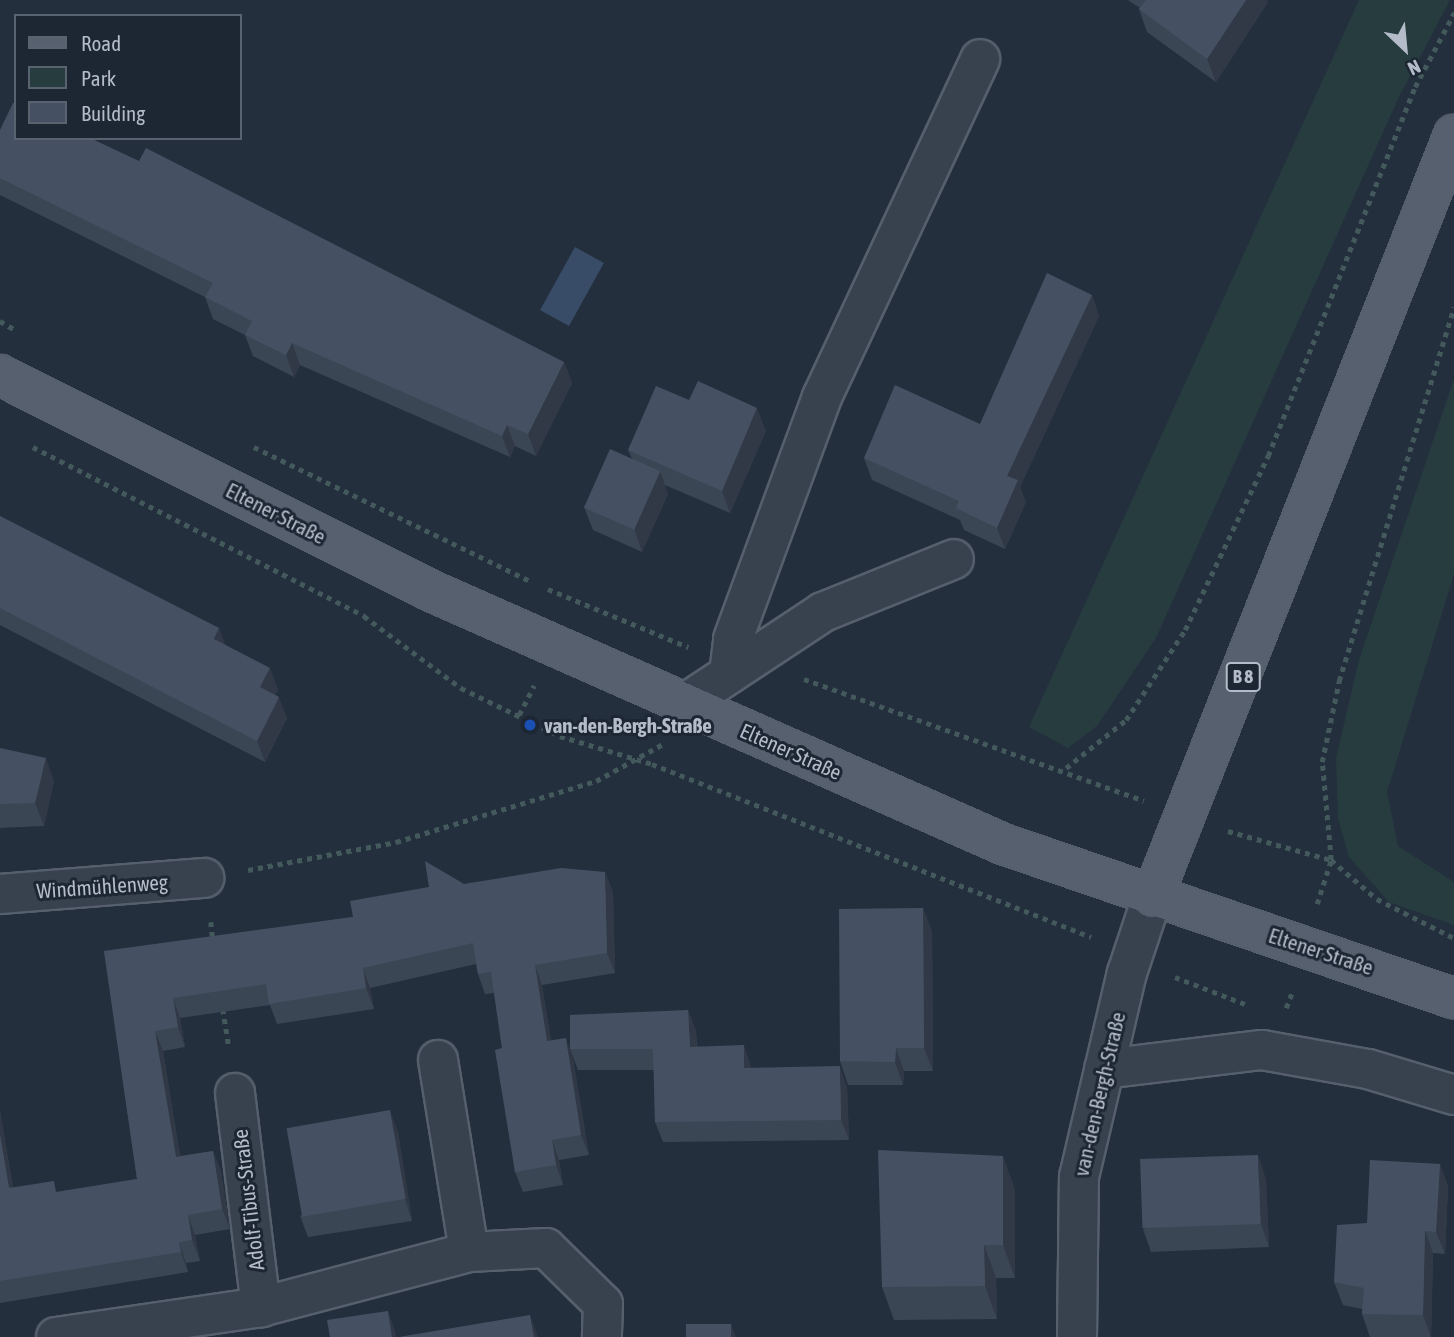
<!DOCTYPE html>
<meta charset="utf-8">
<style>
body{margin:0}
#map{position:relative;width:1454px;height:1337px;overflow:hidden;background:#242f3e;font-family:"Asap Condensed",sans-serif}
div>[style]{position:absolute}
.green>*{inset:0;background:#263c3f}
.water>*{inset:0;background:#394c67;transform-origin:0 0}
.path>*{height:4.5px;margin-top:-2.25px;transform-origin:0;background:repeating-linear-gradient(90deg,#44595c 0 5px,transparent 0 10px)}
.roads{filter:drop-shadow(2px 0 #565f6c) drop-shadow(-2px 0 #565f6c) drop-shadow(0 2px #565f6c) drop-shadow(0 -2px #565f6c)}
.minor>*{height:38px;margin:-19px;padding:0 19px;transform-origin:19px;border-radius:19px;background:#38414e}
.major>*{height:38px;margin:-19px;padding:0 19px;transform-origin:19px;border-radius:19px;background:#56606e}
.wall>*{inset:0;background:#3b4654}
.shaded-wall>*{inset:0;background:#303945}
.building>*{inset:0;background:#455162;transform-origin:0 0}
.dots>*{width:19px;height:19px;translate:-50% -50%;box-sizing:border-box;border:4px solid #1d2633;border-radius:50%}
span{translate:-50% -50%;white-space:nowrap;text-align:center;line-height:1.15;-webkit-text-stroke:6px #1d2633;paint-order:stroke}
.shield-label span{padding:2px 5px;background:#1d2633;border:2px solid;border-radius:5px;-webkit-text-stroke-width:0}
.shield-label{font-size:19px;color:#b4bcc9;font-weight:700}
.street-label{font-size:21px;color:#b4bcc9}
.poi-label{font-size:21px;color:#b4bcc9;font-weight:700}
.left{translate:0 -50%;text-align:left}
.legend{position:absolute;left:14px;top:14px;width:228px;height:126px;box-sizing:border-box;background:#1d2633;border:2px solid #59626f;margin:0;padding:9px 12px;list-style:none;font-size:21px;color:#b4bcc9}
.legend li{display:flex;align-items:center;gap:14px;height:35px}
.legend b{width:35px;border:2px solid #59626f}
.north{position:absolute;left:1370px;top:14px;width:70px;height:70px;-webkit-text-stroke:5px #1d2633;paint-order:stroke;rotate:154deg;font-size:19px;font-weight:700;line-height:28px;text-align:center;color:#b4bcc9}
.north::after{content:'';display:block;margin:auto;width:24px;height:32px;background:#b4bcc9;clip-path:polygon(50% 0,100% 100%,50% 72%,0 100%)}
</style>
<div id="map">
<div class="green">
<i style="clip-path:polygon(1359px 0,1450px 0,1398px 99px,1156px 638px,1097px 726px,1068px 748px,1029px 727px)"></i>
<i style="clip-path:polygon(1454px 379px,1454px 574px,1387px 792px,1398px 846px,1454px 882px,1454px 925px,1389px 902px,1349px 857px,1338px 819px,1336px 758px,1359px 660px)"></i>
</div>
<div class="water">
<i style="left:575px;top:247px;width:33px;height:72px;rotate:29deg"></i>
</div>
<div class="path">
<i style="left:0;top:321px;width:16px;rotate:30deg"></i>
<i style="left:33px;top:447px;width:372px;rotate:27deg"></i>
<i style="left:364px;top:616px;width:121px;rotate:36.6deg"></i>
<i style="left:461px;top:688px;width:110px;rotate:25.9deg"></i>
<i style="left:560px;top:736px;width:96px;rotate:16.9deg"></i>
<i style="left:652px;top:764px;width:472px;rotate:21.5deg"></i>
<i style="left:254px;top:447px;width:307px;rotate:25.9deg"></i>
<i style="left:548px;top:589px;width:152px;rotate:22.5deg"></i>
<i style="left:804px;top:679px;width:361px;rotate:19.7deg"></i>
<i style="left:519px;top:715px;width:33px;rotate:-63deg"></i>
<i style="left:1066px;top:768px;width:77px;rotate:-38.7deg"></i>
<i style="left:1126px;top:720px;width:108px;rotate:-56.8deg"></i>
<i style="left:1185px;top:630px;width:193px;rotate:-64.5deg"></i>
<i style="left:1268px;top:456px;width:397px;rotate:-68.3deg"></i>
<i style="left:1415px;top:87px;width:84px;rotate:-62.2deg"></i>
<i style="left:1228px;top:831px;width:107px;rotate:15.7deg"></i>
<i style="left:1331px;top:860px;width:60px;rotate:40.3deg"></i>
<i style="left:1377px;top:899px;width:86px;rotate:26.9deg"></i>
<i style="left:248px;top:870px;width:151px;rotate:-10.7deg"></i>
<i style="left:396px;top:842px;width:209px;rotate:-17deg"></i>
<i style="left:596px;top:781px;width:77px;rotate:-28.9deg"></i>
<i style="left:1317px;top:904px;width:46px;rotate:-72.3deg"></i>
<i style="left:1331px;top:860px;width:98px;rotate:-95.2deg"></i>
<i style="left:1322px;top:762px;width:83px;rotate:-78.1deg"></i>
<i style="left:1339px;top:681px;width:391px;rotate:-72.9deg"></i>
<i style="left:211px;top:922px;width:19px;rotate:84deg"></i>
<i style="left:1175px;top:977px;width:75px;rotate:21.1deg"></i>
<i style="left:1286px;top:1008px;width:19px;rotate:-69deg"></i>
<i style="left:223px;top:1009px;width:39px;rotate:81deg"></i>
</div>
<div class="roads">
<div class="minor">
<i style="left:729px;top:674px;width:35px;rotate:-83deg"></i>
<i style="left:733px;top:639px;width:258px;rotate:-69.8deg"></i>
<i style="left:822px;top:397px;width:373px;rotate:-64.9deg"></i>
<i style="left:684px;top:704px;width:167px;rotate:-33.5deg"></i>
<i style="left:823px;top:612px;width:141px;rotate:-22deg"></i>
<i style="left:0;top:894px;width:205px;rotate:-4.5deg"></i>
<i style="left:438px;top:1060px;width:194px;rotate:80.8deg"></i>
<i style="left:1104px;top:1069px;width:159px;rotate:-6.9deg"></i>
<i style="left:1262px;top:1050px;width:108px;rotate:10.2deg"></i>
<i style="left:1368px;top:1069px;width:90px;rotate:16.8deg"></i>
<i style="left:235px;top:1093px;width:216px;rotate:83.1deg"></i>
<i style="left:56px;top:1337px;width:207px;rotate:-8.3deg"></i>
<i style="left:261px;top:1307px;width:215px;rotate:-14.8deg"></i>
<i style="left:469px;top:1252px;width:77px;rotate:-3deg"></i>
<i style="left:546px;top:1248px;width:80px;rotate:44.5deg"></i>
<i style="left:603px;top:1304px;width:33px;rotate:92deg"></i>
<i style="left:1077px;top:1337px;width:160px;rotate:-89.3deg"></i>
<i style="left:1079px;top:1177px;width:210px;rotate:-76.8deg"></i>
<i style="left:1127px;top:973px;width:79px;rotate:-71.6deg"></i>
</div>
<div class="major">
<i style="left:0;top:375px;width:480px;rotate:26.6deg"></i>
<i style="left:429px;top:590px;width:628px;rotate:23.87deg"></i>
<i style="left:1003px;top:844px;width:477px;rotate:18.9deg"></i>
<i style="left:1152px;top:898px;width:821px;rotate:-68.41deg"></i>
</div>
</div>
<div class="wall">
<i style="clip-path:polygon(1128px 0,1267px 0,1268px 2px,1216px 82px,1147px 32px,1139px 9px,1140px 8px)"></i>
<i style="clip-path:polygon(0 130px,564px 362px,572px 383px,536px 456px,515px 446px,510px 457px,300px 365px,294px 377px,253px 356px,245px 335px,213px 319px,205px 297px,0 195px)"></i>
<i style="clip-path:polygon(1092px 295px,1099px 316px,1020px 487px,1026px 502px,1005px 549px,964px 530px,960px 520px,872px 480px,864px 458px,980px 424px)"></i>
<i style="clip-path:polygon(689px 400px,766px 431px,730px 513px,665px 485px,668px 494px,642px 552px,593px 530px,584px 507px,632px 459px,628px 450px)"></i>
<i style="clip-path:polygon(0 516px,225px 645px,278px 689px,275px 695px,287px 718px,265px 762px,0 625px)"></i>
<i style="clip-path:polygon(0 748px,54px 781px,44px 826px,0 828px)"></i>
<i style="clip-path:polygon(464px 884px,613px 892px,615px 973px,542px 985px,551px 1041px,573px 1059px,589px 1155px,559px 1160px,563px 1185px,523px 1192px,515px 1172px,502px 1048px,494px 993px,485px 994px,478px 974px,476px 964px,370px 988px,374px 1009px,277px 1024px,270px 1005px,180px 1018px,185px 1047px,163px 1051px,180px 1156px,213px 1151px,221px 1171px,230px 1229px,195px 1235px,200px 1261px,186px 1263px,188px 1272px,0 1303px,0 1111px,13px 1188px,58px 1192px,137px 1179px,104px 951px,353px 917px)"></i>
<i style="clip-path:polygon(923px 908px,932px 932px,933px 1071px,904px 1071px,903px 1085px,848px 1085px,840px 1061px)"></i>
<i style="clip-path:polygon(688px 1010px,696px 1031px,697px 1046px,751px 1066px,751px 1068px,847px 1087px,849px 1140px,663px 1142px,655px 1122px,654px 1070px,578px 1070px,570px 1049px)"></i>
<i style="clip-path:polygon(398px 1132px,412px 1221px,308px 1237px,300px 1216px)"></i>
<i style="clip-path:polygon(1440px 1164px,1448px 1187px,1445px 1254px,1433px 1253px,1431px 1337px,1370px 1337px,1362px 1314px,1362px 1309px,1343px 1305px,1334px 1282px,1367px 1223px)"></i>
<i style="clip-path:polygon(1266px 1179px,1269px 1247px,1151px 1252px,1143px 1229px)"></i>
<i style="clip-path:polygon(1015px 1189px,1015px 1278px,996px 1278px,997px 1319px,894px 1320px,882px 1287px)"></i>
</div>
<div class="shaded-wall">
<i style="clip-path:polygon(1246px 0,1267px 0,1268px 2px,1216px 82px,1207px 59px)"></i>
<i style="clip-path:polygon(1092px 295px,1099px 316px,1020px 487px,1026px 502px,1005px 549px,997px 528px,1007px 476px)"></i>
<i style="clip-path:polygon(292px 343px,300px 365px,294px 377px,286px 355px)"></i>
<i style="clip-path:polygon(564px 362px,572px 383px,536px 456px,528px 434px)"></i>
<i style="clip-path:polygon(757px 408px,766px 431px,730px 513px,722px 491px)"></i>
<i style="clip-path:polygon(507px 425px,515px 446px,510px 457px,502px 436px)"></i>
<i style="clip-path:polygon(660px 471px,668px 494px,642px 552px,634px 528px)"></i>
<i style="clip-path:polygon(219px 628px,227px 649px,214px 639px)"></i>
<i style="clip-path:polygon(270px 668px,278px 689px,268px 708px,260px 687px)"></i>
<i style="clip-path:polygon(279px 697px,287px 718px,265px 762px,257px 741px)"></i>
<i style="clip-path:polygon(46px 758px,54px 781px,44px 826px,35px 803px)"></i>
<i style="clip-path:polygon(605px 872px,613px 892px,615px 973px,607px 953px)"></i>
<i style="clip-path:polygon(923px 908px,932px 932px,933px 1071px,924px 1048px)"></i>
<i style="clip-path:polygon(535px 965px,542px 985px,554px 1062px,547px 1041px)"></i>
<i style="clip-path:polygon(363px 968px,370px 988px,374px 1009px,366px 988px)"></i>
<i style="clip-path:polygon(173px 998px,180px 1018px,185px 1047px,178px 1027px)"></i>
<i style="clip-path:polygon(688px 1010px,696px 1031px,697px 1068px,690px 1047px)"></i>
<i style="clip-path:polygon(155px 1031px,163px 1051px,183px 1177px,176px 1157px)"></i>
<i style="clip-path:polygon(566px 1038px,573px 1059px,589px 1155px,581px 1135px)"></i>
<i style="clip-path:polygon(744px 1045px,751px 1066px,752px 1089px,744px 1068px)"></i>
<i style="clip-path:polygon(896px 1048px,904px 1071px,903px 1085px,895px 1062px)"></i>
<i style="clip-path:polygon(840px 1066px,847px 1087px,849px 1140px,841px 1120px)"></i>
<i style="clip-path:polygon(390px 1110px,398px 1132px,412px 1221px,405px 1199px)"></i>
<i style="clip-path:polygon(0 1111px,16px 1209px,9px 1188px,0 1135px)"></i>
<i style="clip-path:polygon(552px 1140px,559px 1160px,563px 1185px,556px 1165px)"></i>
<i style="clip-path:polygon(213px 1151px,221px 1171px,230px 1229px,222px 1209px)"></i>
<i style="clip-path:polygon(1258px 1155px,1266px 1179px,1269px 1247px,1261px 1224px)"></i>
<i style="clip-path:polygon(1003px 1156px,1015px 1189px,1015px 1278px,1003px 1245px)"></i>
<i style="clip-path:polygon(1440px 1164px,1448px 1187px,1445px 1254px,1436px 1232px)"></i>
<i style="clip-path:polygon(188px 1215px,195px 1235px,200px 1261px,192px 1240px)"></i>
<i style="clip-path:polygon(1425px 1231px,1433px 1253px,1431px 1337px,1423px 1315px)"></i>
<i style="clip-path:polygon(179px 1242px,186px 1263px,188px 1272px,181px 1252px)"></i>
<i style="clip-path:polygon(984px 1245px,996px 1278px,997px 1319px,985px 1286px)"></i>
<i style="clip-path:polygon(388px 1311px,395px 1331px,396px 1337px,392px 1337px)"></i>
<i style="clip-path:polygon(530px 1315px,538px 1337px,534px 1337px)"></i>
<i style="clip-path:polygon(731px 1324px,736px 1337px,731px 1337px)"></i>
</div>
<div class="building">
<i style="clip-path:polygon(1146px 0,1246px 0,1207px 59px,1139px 9px)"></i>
<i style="clip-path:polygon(13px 103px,16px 104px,16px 138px,90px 138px,139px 161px,146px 148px,564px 362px,528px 434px,507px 425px,502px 436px,292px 343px,286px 355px,245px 335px,252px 321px,205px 297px,213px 283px,0 178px,0 130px)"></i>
<i style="clip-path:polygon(1047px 273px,1092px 295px,1007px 476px,1018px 480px,997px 528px,956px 508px,959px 501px,864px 458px,895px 385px,980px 424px)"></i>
<i style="clip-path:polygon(698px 381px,757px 408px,722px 491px,628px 450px,656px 386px,689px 400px)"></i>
<i style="left:610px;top:449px;width:55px;height:64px;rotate:24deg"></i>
<i style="clip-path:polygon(0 516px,219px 628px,214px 639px,270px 668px,260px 687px,279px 697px,257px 741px,0 608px)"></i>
<i style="clip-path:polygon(0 748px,46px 758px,35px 803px,0 804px)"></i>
<i style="clip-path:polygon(425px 861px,464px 884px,561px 868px,605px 872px,607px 953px,535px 965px,547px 1041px,566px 1038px,581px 1135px,552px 1140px,556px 1165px,515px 1172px,495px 1050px,502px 1048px,491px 972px,478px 974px,473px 943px,363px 968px,366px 988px,269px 1004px,266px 984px,173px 998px,178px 1027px,155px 1031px,176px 1157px,213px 1151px,222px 1209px,188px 1215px,192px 1240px,179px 1242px,181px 1252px,0 1281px,0 1135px,9px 1188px,54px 1181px,56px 1192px,137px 1179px,104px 951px,353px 917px,350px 901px,429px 887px)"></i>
<i style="clip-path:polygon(923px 908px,924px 1048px,896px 1048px,895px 1062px,840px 1061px,839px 909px)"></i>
<i style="clip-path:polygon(688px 1010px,690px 1047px,744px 1045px,744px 1068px,840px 1066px,841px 1120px,655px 1122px,653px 1049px,570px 1049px,570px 1015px)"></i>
<i style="left:390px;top:1110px;width:90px;height:105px;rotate:80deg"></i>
<i style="clip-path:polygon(878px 1150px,1003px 1156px,1003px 1245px,984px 1245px,985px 1286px,882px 1287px)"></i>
<i style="left:1258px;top:1155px;width:69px;height:118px;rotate:88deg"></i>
<i style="clip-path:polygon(1370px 1160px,1440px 1164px,1436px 1232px,1425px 1231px,1423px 1315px,1362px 1314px,1364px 1288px,1334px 1282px,1337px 1225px,1367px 1223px)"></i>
<i style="clip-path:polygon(388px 1311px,392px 1337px,330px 1337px,327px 1320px)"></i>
<i style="clip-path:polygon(530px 1315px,534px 1337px,399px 1337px)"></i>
<i style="left:686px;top:1324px;width:45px;height:13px"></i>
</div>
<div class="dots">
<i style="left:530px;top:725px;background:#1a4fb4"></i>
</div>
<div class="shield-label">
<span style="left:1243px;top:677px">B 8</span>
</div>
<div class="street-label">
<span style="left:276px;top:513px;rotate:27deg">Eltener Straße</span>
<span style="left:791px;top:751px;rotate:24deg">Eltener Straße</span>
<span style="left:102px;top:886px;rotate:-4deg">Windmühlenweg</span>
<span style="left:1321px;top:951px;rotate:18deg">Eltener Straße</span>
<span style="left:1099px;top:1094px;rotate:-77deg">van-den-Bergh-Straße</span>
<span style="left:248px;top:1200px;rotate:-97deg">Adolf-Tibus-Straße</span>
</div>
<div class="poi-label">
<span class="left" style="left:544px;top:725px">van-den-Bergh-Straße</span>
</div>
<ul class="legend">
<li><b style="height:9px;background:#56606e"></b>Road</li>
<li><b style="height:19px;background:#263c3f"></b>Park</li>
<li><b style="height:19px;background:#455162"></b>Building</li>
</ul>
<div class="north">N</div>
</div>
